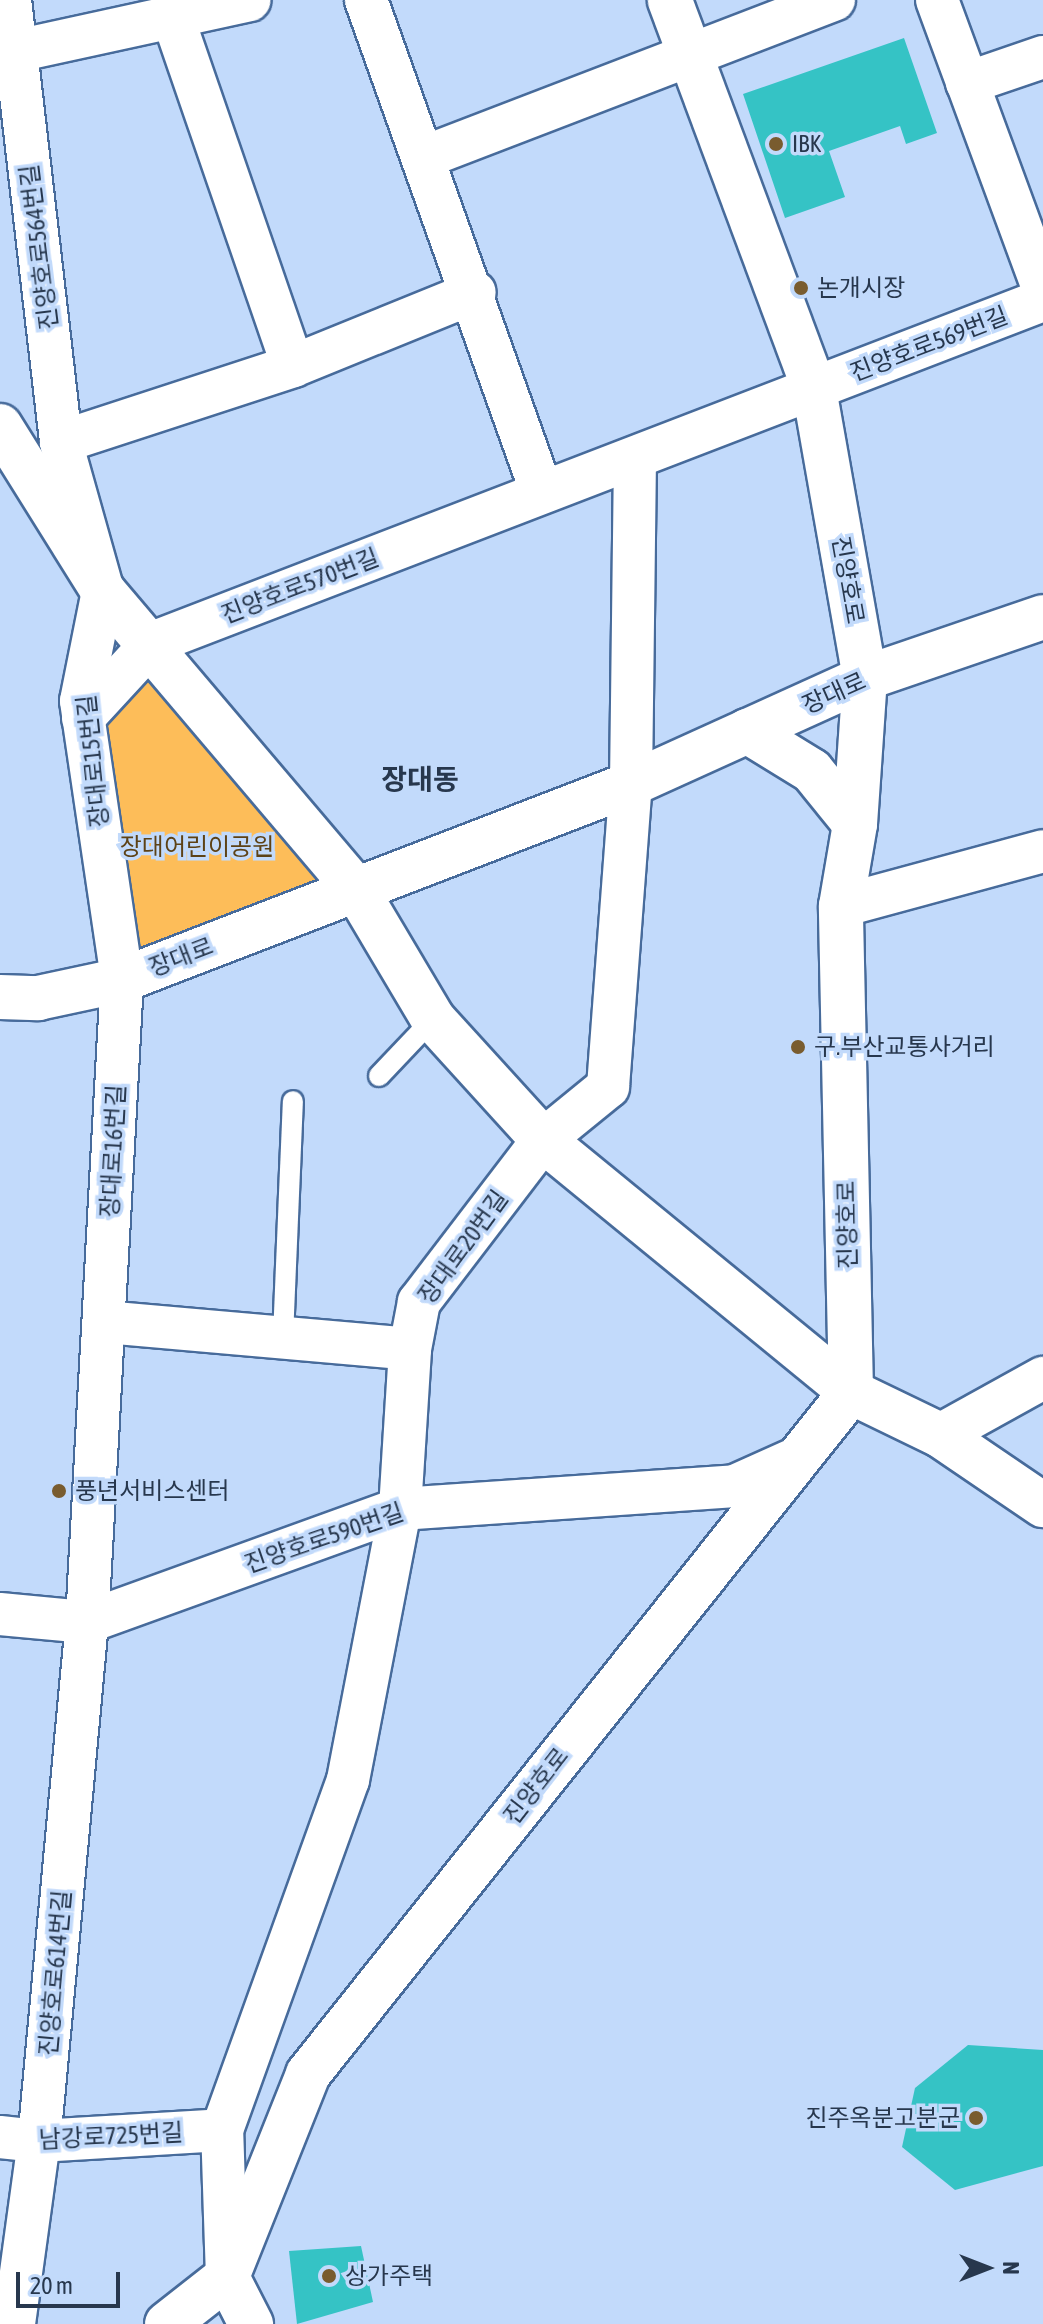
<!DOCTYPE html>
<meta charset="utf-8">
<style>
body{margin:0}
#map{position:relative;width:1043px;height:2324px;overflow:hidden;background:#c2dafb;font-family:"Asap Condensed","Noto Sans KR",sans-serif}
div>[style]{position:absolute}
.green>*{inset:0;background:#fdbd59}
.building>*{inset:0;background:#35c3c5}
.roads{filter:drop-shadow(2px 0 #476b9b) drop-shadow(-2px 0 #476b9b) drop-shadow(0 2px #476b9b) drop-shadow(0 -2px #476b9b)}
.lane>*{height:20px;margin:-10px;padding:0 10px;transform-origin:10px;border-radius:10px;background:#fff}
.street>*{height:42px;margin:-21px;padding:0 21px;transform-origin:21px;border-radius:21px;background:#fff}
.secondary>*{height:44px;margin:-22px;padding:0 22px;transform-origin:22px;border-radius:22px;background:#fff}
.dots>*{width:22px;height:22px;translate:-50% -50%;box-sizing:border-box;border:4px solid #c2dafb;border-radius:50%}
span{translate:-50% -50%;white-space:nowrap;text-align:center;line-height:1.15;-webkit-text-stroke:7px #c2dafb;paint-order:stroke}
.poi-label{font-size:24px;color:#27374d}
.left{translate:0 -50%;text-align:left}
.right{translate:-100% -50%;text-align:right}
.street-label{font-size:24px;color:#27374d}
.park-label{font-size:24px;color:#5d4216}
.quarter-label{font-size:28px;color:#27374d;font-weight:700}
.north{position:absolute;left:947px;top:2228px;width:80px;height:80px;-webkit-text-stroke:6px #c2dafb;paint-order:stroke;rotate:90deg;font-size:22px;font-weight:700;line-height:32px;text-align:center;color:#27374d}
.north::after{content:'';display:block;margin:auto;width:28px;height:36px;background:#27374d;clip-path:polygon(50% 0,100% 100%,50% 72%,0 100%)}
.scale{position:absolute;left:16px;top:2272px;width:104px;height:36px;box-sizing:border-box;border:4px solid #27374d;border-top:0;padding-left:10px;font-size:24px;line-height:28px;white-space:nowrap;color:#27374d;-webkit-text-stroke:6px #c2dafb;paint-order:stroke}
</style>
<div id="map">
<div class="green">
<i style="clip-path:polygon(152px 643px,357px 891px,122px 980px,83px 718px)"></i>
</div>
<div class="building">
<i style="clip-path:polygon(904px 38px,937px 133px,906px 144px,900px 126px,829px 151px,845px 197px,785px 218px,743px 94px)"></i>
<i style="clip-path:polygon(968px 2045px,1043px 2050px,1043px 2166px,955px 2190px,902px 2147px,915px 2088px)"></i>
<i style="clip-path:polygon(361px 2246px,373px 2302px,297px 2324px,289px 2251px)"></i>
</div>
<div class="roads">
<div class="lane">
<i style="left:379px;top:1076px;width:79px;rotate:-46.5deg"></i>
<i style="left:283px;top:1337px;width:236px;rotate:-87.6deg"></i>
</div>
<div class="street">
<i style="left:10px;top:0;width:445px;rotate:83.4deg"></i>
<i style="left:61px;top:442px;width:155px;rotate:74.3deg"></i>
<i style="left:103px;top:591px;width:112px;rotate:101.3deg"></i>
<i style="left:81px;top:701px;width:282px;rotate:81.6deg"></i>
<i style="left:122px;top:980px;width:643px;rotate:93.12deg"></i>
<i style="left:87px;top:1622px;width:521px;rotate:95.28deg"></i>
<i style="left:39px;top:2141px;width:185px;rotate:97.8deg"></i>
<i style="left:366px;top:0;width:523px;rotate:70.35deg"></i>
<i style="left:937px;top:0;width:307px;rotate:69.8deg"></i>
<i style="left:172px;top:15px;width:371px;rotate:71deg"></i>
<i style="left:16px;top:51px;width:239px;rotate:-12.3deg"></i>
<i style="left:967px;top:83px;width:80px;rotate:-18.9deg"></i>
<i style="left:427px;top:156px;width:436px;rotate:-21deg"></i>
<i style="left:61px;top:442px;width:244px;rotate:-18.1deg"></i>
<i style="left:293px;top:366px;width:196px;rotate:-22.1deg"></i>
<i style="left:83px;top:718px;width:102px;rotate:-47.4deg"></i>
<i style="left:152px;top:643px;width:955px;rotate:-21.05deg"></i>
<i style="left:841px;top:906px;width:209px;rotate:-15.2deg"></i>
<i style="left:104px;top:1322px;width:307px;rotate:5deg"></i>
<i style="left:940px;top:1435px;width:118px;rotate:-29deg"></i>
<i style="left:0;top:1614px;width:87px;rotate:5.3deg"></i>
<i style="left:87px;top:1622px;width:333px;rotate:-19.9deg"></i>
<i style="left:400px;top:1509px;width:336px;rotate:-3.9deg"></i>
<i style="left:735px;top:1486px;width:66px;rotate:-24.2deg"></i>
<i style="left:0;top:2137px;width:39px;rotate:6deg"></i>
<i style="left:39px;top:2141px;width:183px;rotate:-3.4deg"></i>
<i style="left:227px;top:2277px;width:147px;rotate:-91.9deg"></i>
<i style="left:222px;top:2130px;width:372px;rotate:-70.2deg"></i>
<i style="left:348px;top:1780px;width:276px;rotate:-79.1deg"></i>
<i style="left:400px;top:1509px;width:160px;rotate:-86.4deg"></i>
<i style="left:410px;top:1349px;width:48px;rotate:-79.2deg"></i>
<i style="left:419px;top:1302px;width:204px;rotate:-52.6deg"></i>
<i style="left:543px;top:1140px;width:84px;rotate:-39.2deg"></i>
<i style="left:608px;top:1087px;width:304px;rotate:-85.7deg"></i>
<i style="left:631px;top:784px;width:325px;rotate:-89.3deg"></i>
</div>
<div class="secondary">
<i style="left:0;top:426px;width:195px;rotate:58deg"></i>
<i style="left:103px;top:591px;width:393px;rotate:49.7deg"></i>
<i style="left:357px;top:891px;width:149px;rotate:59.3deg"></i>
<i style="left:433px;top:1019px;width:164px;rotate:47.7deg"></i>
<i style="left:543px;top:1140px;width:398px;rotate:39.3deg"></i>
<i style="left:851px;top:1392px;width:99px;rotate:25.8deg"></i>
<i style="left:940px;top:1435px;width:125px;rotate:34.2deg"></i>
<i style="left:747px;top:731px;width:76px;rotate:31.6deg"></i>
<i style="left:812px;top:771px;width:68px;rotate:50.9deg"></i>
<i style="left:0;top:997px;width:38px;rotate:2deg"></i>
<i style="left:38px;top:998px;width:86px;rotate:-12.1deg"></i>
<i style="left:122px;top:980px;width:545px;rotate:-21.06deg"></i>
<i style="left:631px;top:784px;width:257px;rotate:-24.4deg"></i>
<i style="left:865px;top:678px;width:188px;rotate:-18.9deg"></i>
<i style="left:227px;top:2277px;width:53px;rotate:62.9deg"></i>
<i style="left:167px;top:2324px;width:76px;rotate:-38.1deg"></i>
<i style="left:227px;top:2277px;width:219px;rotate:-68.2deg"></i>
<i style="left:308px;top:2074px;width:872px;rotate:-51.47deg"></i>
<i style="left:851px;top:1392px;width:486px;rotate:-91.2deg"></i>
<i style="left:841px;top:906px;width:83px;rotate:-80.3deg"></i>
<i style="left:855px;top:824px;width:146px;rotate:-86.1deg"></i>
<i style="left:865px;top:678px;width:294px;rotate:-100deg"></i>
<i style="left:814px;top:388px;width:414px;rotate:-110.4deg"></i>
</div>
</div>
<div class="dots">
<i style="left:776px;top:144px;background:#795c2f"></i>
<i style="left:801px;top:288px;background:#795c2f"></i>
<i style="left:798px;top:1047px;background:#795c2f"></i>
<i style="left:59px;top:1491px;background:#795c2f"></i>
<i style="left:976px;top:2118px;background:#795c2f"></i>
<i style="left:329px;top:2276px;background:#795c2f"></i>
</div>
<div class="poi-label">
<span class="left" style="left:792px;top:144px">IBK</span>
<span class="left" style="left:817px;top:288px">논개시장</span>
<span class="left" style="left:814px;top:1047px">구.부산교통사거리</span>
<span class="left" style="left:75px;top:1491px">풍년서비스센터</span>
<span class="right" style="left:960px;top:2118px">진주옥분고분군</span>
<span class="left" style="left:345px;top:2276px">상가주택</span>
</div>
<div class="street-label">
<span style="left:39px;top:247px;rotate:-97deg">진양호로564번길</span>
<span style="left:929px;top:344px;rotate:-21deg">진양호로569번길</span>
<span style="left:848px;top:580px;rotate:80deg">진양호로</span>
<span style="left:300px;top:586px;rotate:-21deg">진양호로570번길</span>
<span style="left:834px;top:693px;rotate:-24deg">장대로</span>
<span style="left:93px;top:761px;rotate:-96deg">장대로15번길</span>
<span style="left:181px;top:957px;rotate:-21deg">장대로</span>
<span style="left:113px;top:1151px;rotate:-87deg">장대로16번길</span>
<span style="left:847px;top:1225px;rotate:-91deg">진양호로</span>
<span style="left:463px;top:1247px;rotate:-54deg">장대로20번길</span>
<span style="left:324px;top:1538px;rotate:-19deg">진양호로590번길</span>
<span style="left:536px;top:1786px;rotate:-52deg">진양호로</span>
<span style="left:55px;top:1973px;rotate:-85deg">진양호로614번길</span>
<span style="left:111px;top:2136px;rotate:-3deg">남강로725번길</span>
</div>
<div class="park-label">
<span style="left:197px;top:847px">장대어린이공원</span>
</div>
<div class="quarter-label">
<span style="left:420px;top:779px">장대동</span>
</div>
<div class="north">N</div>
<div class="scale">20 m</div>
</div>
